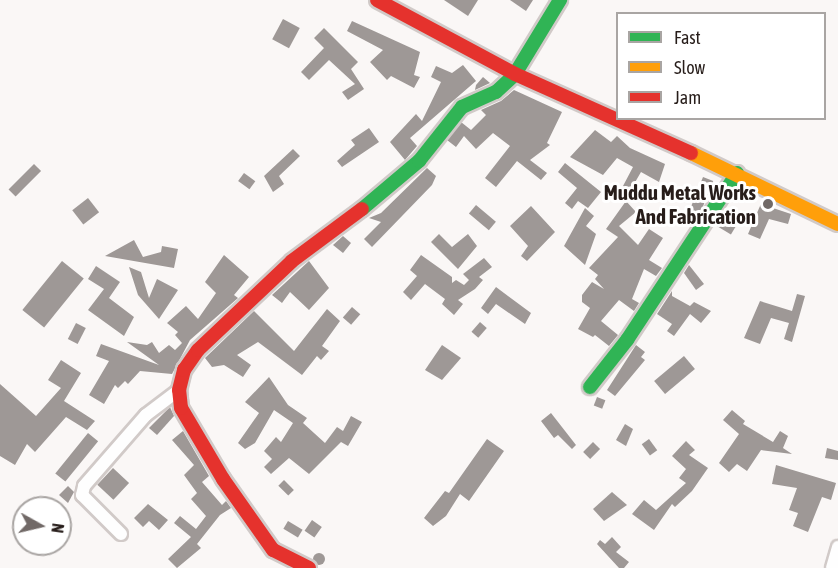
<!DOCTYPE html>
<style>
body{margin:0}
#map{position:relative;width:838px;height:568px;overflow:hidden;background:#faf7f6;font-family:"Asap Condensed",sans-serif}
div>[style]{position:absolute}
.building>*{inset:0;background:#9e9896;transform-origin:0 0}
.round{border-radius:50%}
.roads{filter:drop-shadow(2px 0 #d1cac8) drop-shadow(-2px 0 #d1cac8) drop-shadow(0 2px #d1cac8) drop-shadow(0 -2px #d1cac8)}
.street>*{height:12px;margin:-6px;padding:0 6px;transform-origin:6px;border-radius:6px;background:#fefefe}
.fast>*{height:14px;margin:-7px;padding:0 7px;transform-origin:7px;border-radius:7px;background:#30b455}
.slow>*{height:14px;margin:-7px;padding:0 7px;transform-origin:7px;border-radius:7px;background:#ff9f0a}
.jam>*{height:14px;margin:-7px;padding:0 7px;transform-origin:7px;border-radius:7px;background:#e5322d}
.dots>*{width:16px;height:16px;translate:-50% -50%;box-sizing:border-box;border:3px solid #fff;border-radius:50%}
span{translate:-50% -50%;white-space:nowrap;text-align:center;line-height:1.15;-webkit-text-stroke:6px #fff;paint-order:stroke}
.poi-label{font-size:21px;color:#271d1a;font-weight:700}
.right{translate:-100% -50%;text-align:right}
.legend{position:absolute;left:616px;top:12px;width:210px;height:108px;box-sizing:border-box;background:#fff;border:2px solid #a9a5a3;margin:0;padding:8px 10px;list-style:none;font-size:18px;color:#271d1a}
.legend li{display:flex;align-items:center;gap:12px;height:30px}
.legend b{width:30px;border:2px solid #a9a5a3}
.north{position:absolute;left:12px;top:496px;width:60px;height:60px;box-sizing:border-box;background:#fff;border:2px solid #a9a5a3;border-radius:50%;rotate:98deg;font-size:16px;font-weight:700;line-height:24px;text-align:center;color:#271d1a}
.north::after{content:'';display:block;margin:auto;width:21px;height:27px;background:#716967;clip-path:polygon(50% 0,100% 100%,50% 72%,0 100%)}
</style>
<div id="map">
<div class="building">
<i style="clip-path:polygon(444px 0,478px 0,468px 16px)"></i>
<i style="clip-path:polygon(510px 0,533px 0,526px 11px)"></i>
<i style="left:283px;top:19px;width:19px;height:23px;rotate:28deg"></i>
<i style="clip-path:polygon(352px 21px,420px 52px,414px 75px,420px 77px,414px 88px,391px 76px,387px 80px,370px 62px,383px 50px,347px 31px)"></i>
<i style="clip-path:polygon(324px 28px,358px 62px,351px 69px,364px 89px,348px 100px,342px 92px,355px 84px,329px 60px,309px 80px,301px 72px,324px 48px,314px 38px)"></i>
<i style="clip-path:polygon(463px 65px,476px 81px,410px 138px,417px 146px,405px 160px,390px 142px,416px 114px,422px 121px,441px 82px,431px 77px,436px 66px,452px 73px)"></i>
<i style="clip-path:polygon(483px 77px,490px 83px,475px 90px,476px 85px)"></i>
<i style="clip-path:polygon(514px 90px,562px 112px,547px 143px,550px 145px,530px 160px,547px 173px,541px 180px,517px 161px,496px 187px,485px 178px,510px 146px,493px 133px,476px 149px,464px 136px,456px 147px,447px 140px,461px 122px,471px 130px,486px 115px,481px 110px,501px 101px)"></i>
<i style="clip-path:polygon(369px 128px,379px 142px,342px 167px,337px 161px,355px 145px,351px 140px)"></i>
<i style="clip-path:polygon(595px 130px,611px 142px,617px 136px,630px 148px,665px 164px,659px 182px,641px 172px,630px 191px,623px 186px,633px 167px,617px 158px,603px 175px,570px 157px)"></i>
<i style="clip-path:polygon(293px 149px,300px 156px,279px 176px,284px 184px,273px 192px,264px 176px)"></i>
<i style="clip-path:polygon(565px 163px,601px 192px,588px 208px,578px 201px,572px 209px,565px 203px,577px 188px,558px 172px)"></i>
<i style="left:34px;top:164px;width:10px;height:36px;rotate:45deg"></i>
<i style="clip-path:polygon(427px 168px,436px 176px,432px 185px,372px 247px,364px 239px,381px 222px,369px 218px,381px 213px)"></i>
<i style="left:244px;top:173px;width:14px;height:10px;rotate:36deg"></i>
<i style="left:703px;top:177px;width:11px;height:47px;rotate:22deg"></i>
<i style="left:662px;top:184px;width:13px;height:9px;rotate:29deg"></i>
<i style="left:88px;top:198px;width:18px;height:20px;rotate:52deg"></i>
<i style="clip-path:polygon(763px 199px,774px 204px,773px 208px,791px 214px,788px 224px,769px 219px,760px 239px,748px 234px)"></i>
<i style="clip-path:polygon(626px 201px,636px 212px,619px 226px,638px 245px,649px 229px,663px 238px,649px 260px,662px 268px,656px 276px,644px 269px,632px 299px,639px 303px,634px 311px,619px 300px,601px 321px,618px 335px,609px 346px,595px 335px,593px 337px,578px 329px,590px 308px,582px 302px,582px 295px,592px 282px,604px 289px,595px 279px,598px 275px,589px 268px,618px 237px,606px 229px)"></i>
<i style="left:476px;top:205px;width:26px;height:11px;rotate:40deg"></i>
<i style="clip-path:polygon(531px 206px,555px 232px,527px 261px,521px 256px,528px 246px,510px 226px)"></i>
<i style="clip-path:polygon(585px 208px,594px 216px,586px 226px,596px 234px,585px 265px,564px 246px)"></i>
<i style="left:721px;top:218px;width:17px;height:9px;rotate:31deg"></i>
<i style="clip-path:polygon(439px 234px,452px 247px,468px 234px,477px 246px,458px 269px,431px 242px)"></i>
<i style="clip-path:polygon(343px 236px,351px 243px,343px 253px,333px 245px)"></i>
<i style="clip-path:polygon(134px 240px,143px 257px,161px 252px,162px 246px,178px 249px,174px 268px,105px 256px)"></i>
<i style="clip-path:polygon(224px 255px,249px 277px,234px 295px,238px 298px,190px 340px,172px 374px,140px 371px,128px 384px,125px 381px,118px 388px,115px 385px,104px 404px,89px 395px,109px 361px,96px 356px,101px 344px,159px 365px,127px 342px,147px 345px,152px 342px,159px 353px,169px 345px,175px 350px,182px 343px,175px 335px,178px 332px,167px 323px,186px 306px,198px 319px,216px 293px,205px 282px)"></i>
<i style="clip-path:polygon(421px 255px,452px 277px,452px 283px,456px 280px,464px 285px,469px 280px,463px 274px,484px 258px,492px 267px,479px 277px,483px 280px,475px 289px,458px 300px,463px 304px,454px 315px,442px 304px,445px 299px,425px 284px,411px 300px,403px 292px,417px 276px,410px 270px)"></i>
<i style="left:62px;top:261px;width:28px;height:63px;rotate:39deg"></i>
<i style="clip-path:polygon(309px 261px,329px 288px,309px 310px,290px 292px,282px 303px,272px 295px)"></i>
<i style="clip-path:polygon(689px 265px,704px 284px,696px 290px,684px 273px)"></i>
<i style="clip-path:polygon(96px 266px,120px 282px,109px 298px,134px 317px,124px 336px,88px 310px,104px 289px,88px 279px)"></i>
<i style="clip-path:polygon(129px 267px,141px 272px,149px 298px,157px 279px,178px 290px,159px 319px,138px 295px)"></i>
<i style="clip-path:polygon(496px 287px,531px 313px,525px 324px,496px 304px,488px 314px,481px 308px)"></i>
<i style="clip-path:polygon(672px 291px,672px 296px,690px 306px,694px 302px,711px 311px,701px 323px,690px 314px,674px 336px,667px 331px,672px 324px,657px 314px)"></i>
<i style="clip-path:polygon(797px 294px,805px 296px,792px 342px,784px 339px,789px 323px,771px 318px,760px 344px,744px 338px,760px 301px,792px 311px)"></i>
<i style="left:352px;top:307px;width:11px;height:14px;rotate:41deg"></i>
<i style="clip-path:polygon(327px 309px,340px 321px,322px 346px,329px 351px,321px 360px,317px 356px,302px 375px,258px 342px,237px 355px,251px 365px,243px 377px,224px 365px,212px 367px,205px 358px,254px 311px,294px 351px)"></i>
<i style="left:480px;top:322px;width:9px;height:13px;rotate:41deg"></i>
<i style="left:76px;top:323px;width:11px;height:18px;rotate:27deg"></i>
<i style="clip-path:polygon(442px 345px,461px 358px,442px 380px,425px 370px)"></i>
<i style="clip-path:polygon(636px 345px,645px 352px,641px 357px,645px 360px,615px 396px,607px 390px)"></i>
<i style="left:684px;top:356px;width:17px;height:39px;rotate:50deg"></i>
<i style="clip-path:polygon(61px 360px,81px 373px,64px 401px,95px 421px,87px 430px,66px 417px,35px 452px,27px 444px,15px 465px,0 456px,0 384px,36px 416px,61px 388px,48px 380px)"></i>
<i style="clip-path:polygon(269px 377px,288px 405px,307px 418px,303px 423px,325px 443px,337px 427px,343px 431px,351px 416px,362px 422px,348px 446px,341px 442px,309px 474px,289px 458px,271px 474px,264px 467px,272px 459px,264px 451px,276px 437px,281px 442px,293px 423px,274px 410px,255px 443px,245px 449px,238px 443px,259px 413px,245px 402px)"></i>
<i style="left:597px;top:397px;width:9px;height:9px;rotate:21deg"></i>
<i style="clip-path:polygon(170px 407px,174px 416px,157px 435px,149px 428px)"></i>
<i style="clip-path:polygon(732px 410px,745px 421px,743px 424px,773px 442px,780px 431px,788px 436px,783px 448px,792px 454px,761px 450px,747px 471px,737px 464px,729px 472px,719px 463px,739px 434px,723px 420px)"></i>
<i style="clip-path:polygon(551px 413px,576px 445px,572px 449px,558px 435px,554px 438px,541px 421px)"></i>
<i style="clip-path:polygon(625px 424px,633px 429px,626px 446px,616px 440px)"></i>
<i style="clip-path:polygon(183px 431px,209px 476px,202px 482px,222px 505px,226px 501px,231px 508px,220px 515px,197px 544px,201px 548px,177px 568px,168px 559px,191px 537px,174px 523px,180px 516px,196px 529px,206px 516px,191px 499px,197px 493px,184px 475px,194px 465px,172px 440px)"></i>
<i style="left:88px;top:433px;width:13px;height:52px;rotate:39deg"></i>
<i style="clip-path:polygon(487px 439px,504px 451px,469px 501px,460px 494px,446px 516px,433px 526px,424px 518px,445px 491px,449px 493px)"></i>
<i style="left:649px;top:439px;width:14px;height:9px;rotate:54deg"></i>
<i style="clip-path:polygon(686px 441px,695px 450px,689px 455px,708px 468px,692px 491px,675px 507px,672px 504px,654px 530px,632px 514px,644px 500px,656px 510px,686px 483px,679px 478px,686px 469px,672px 456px)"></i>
<i style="left:593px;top:442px;width:10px;height:14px;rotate:45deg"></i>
<i style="clip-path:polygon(827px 448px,838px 451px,838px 460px,825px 458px)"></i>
<i style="clip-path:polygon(776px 465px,836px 483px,831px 500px,822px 497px,808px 532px,793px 526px,798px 513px,789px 510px,797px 488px,772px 484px)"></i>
<i style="left:113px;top:468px;width:22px;height:23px;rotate:43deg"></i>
<i style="left:284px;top:480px;width:14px;height:8px;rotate:45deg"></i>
<i style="clip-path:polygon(68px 486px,74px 492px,68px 503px,59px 495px)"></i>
<i style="clip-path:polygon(612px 492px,627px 505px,604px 521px,593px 509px)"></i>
<i style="clip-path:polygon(148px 504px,168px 520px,159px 530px,149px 521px,143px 527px,134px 518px)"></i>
<i style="left:312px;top:520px;width:12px;height:13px;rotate:35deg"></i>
<i style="left:288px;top:521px;width:17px;height:9px;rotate:31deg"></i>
<i style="clip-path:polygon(612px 537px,621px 547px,616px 552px,629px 562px,624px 568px,619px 568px,597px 544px,600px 540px,605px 544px)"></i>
<i class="round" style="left:313px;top:553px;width:12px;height:12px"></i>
</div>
<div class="roads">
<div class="street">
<i style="left:121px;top:534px;width:55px;rotate:-135deg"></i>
<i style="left:82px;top:495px;width:9px;rotate:-77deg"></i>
<i style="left:84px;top:486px;width:94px;rotate:-48.9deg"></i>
<i style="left:146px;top:415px;width:41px;rotate:-37.1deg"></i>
<i style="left:832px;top:568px;width:22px;rotate:-74deg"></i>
</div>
<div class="fast">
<i style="left:362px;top:209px;width:75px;rotate:-40.1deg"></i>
<i style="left:419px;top:161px;width:69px;rotate:-51.5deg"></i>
<i style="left:462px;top:107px;width:37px;rotate:-24deg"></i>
<i style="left:496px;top:92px;width:26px;rotate:-43deg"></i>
<i style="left:515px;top:74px;width:87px;rotate:-58.7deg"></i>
<i style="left:590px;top:387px;width:60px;rotate:-51.8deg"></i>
<i style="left:627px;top:340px;width:200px;rotate:-56.6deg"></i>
</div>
<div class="slow">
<i style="left:691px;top:153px;width:163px;rotate:25.8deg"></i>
</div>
<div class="jam">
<i style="left:377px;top:0;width:157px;rotate:28.2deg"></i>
<i style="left:515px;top:74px;width:193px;rotate:24.2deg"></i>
<i style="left:309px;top:568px;width:40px;rotate:-153.4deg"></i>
<i style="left:273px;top:550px;width:87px;rotate:-125.2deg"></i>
<i style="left:223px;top:479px;width:82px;rotate:-120.6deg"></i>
<i style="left:181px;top:408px;width:18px;rotate:-96deg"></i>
<i style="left:179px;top:390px;width:21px;rotate:-76deg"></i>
<i style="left:184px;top:370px;width:24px;rotate:-55deg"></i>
<i style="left:198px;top:350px;width:129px;rotate:-43.4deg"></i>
<i style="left:292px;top:261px;width:87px;rotate:-36.6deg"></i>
</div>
</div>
<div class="dots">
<i style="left:768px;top:204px;background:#716967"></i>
</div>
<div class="poi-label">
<span class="right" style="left:756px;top:204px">Muddu Metal Works<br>And Fabrication</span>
</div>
<ul class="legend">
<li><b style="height:8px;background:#30b455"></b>Fast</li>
<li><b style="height:8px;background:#ff9f0a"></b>Slow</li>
<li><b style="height:8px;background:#e5322d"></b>Jam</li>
</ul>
<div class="north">N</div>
</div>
